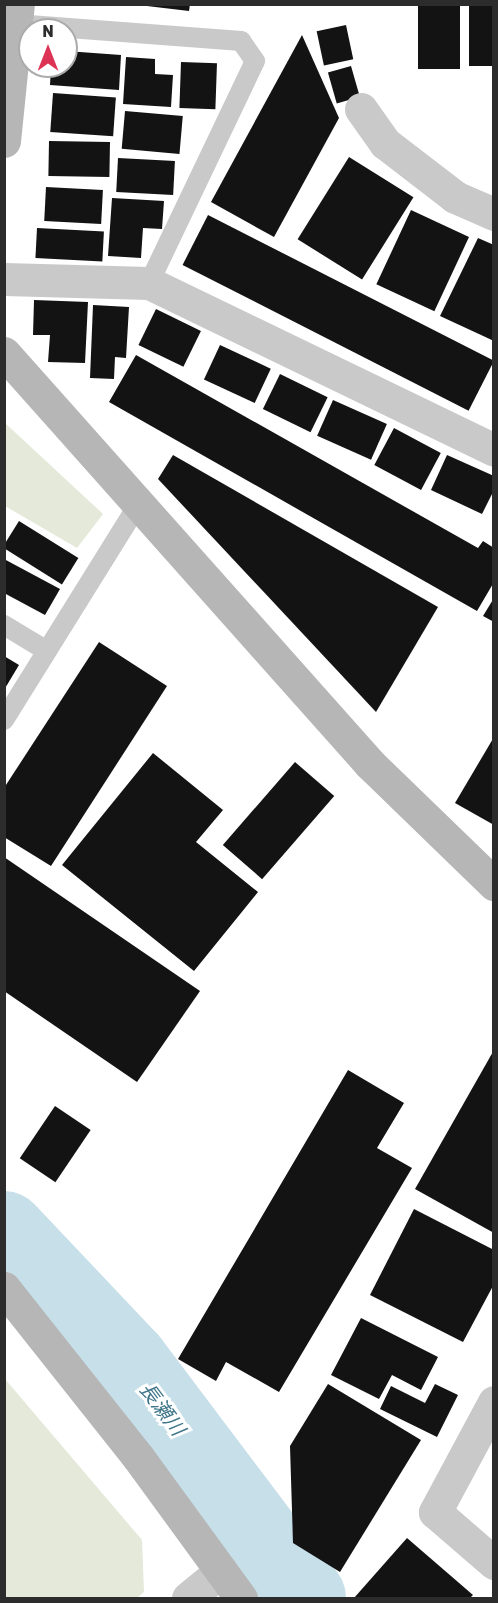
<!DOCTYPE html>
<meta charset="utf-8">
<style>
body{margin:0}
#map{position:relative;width:498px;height:1603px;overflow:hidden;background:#fff;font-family:Rubik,"Noto Sans JP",sans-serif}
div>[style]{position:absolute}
.green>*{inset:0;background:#e4e9d9}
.river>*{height:84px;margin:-42px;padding:0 42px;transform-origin:42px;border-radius:42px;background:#c6dfe9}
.building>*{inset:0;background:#131313;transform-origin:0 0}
.lane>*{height:20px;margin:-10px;padding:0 10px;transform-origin:10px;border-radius:10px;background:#c9c9c9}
.street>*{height:33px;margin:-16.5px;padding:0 16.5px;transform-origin:16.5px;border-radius:16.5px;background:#c9c9c9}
.secondary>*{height:33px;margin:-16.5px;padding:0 16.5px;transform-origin:16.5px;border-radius:16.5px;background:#b6b6b6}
span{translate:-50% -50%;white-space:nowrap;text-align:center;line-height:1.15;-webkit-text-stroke:6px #fff;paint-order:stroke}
.water-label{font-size:20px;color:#3e7589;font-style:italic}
.frame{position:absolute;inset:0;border:6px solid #2c2c2c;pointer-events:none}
.north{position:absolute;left:18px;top:18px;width:60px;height:60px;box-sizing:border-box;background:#fff;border:2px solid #ababab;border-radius:50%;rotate:0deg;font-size:16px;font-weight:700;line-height:24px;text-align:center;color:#2c2c2c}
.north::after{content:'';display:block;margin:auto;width:21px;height:27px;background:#dd3455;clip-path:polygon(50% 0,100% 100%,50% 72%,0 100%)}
</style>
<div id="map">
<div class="green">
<i style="clip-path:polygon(5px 423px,103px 514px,77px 548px,5px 506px)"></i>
<i style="clip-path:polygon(5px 1379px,142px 1540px,144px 1592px,137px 1598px,5px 1598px)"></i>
</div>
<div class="river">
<i style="left:4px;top:1233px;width:179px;rotate:46.6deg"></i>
<i style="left:127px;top:1363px;width:294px;rotate:53deg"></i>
</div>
<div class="building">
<i style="clip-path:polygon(130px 4px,190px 4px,189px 11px)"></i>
<i style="left:469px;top:4px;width:25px;height:62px"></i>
<i style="left:418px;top:5px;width:42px;height:64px"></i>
<i style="left:346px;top:25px;width:35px;height:30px;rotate:78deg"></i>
<i style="clip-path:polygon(302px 35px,339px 118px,274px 237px,211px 202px)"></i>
<i style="clip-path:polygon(66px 51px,121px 55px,119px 90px,50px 85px,51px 66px,66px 66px)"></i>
<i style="clip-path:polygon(126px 57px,155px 59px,155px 74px,173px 75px,171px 107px,123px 104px)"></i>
<i style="left:181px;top:62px;width:36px;height:46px;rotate:2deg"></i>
<i style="left:351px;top:66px;width:32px;height:24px;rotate:74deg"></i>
<i style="left:53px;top:93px;width:63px;height:39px;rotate:4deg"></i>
<i style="left:125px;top:111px;width:58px;height:38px;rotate:5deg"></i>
<i style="left:49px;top:141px;width:61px;height:35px;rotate:1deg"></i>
<i style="left:349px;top:157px;width:76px;height:97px;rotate:32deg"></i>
<i style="left:118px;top:158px;width:57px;height:34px;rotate:3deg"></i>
<i style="left:46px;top:187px;width:57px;height:34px;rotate:3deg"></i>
<i style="clip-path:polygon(112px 198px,164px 201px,162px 229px,143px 228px,141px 258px,108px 256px)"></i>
<i style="left:411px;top:210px;width:64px;height:82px;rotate:25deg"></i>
<i style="left:208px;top:215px;width:321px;height:56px;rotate:27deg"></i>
<i style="left:37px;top:228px;width:67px;height:30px;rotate:3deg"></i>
<i style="clip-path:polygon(478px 238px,494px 245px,494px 341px,440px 316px)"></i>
<i style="clip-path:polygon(34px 300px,88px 302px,85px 363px,48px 362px,50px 335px,33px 335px)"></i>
<i style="clip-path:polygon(93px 305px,129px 307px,126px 358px,115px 357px,114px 379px,90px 378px)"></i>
<i style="left:156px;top:309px;width:50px;height:40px;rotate:26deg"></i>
<i style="left:220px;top:345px;width:56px;height:38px;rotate:25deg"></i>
<i style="clip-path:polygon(136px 355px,478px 548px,483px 541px,494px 548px,494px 582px,477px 611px,109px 402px)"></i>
<i style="left:280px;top:374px;width:53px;height:39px;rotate:26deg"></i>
<i style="left:333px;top:400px;width:59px;height:39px;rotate:24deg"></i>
<i style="left:394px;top:428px;width:53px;height:42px;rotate:28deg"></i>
<i style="clip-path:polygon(173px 455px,438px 607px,376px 712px,158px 479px)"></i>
<i style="clip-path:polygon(447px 455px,494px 476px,494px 490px,482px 514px,431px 490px)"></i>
<i style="left:19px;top:521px;width:70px;height:31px;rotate:32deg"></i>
<i style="clip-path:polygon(4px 559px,60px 589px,45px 615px,4px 593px)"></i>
<i style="clip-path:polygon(494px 598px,494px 622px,483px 616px)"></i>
<i style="clip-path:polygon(99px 642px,167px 686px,51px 866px,4px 837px,4px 788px)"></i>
<i style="clip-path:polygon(4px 656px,19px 665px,4px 690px)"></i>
<i style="clip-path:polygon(494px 737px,494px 825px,455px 803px)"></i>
<i style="clip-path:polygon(153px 753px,223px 810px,196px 842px,258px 892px,194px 971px,62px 865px)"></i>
<i style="left:295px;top:762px;width:52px;height:110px;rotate:41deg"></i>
<i style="clip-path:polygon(4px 857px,200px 991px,137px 1082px,4px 991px)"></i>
<i style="clip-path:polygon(494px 1050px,494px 1233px,415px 1189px)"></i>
<i style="clip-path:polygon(348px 1070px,404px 1103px,377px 1148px,412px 1168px,279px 1392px,226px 1362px,216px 1381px,178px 1359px)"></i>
<i style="left:55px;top:1106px;width:43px;height:63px;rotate:34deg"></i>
<i style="clip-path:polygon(414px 1209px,494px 1250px,494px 1284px,463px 1342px,370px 1295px)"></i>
<i style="clip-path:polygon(361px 1318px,438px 1357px,421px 1390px,392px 1375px,379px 1399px,331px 1375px)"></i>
<i style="clip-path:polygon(328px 1384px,421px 1440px,340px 1572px,293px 1543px,290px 1446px)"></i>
<i style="clip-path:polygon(435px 1384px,458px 1395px,437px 1437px,380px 1409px,391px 1386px,425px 1403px)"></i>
<i style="clip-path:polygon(407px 1538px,473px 1595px,470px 1598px,354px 1598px)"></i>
</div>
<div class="lane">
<i style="left:16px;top:24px;width:226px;rotate:4.3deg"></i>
<i style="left:241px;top:41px;width:24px;rotate:55deg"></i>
<i style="left:255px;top:61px;width:246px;rotate:115.5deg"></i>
<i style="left:4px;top:625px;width:50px;rotate:31.2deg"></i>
<i style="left:4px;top:720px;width:256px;rotate:-58.1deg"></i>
</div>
<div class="street">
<i style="left:361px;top:109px;width:42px;rotate:54.8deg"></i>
<i style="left:385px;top:143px;width:88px;rotate:37.6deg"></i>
<i style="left:455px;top:197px;width:43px;rotate:23.6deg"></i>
<i style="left:4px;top:279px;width:145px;rotate:1.6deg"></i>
<i style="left:149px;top:283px;width:383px;rotate:25.8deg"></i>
<i style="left:494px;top:1402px;width:125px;rotate:118.2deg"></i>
<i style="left:435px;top:1512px;width:78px;rotate:40.8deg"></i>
<i style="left:188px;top:1598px;width:43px;rotate:-39.3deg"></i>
</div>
<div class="secondary">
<i style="left:4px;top:141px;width:138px;rotate:-84.2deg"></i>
<i style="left:4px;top:353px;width:550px;rotate:48.31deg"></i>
<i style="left:370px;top:764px;width:173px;rotate:44.1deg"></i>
<i style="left:4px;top:1288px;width:216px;rotate:51.6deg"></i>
<i style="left:138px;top:1457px;width:175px;rotate:53.9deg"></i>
</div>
<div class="water-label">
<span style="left:162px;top:1409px;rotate:53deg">長瀬川</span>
</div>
<div class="frame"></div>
<div class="north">N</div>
</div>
